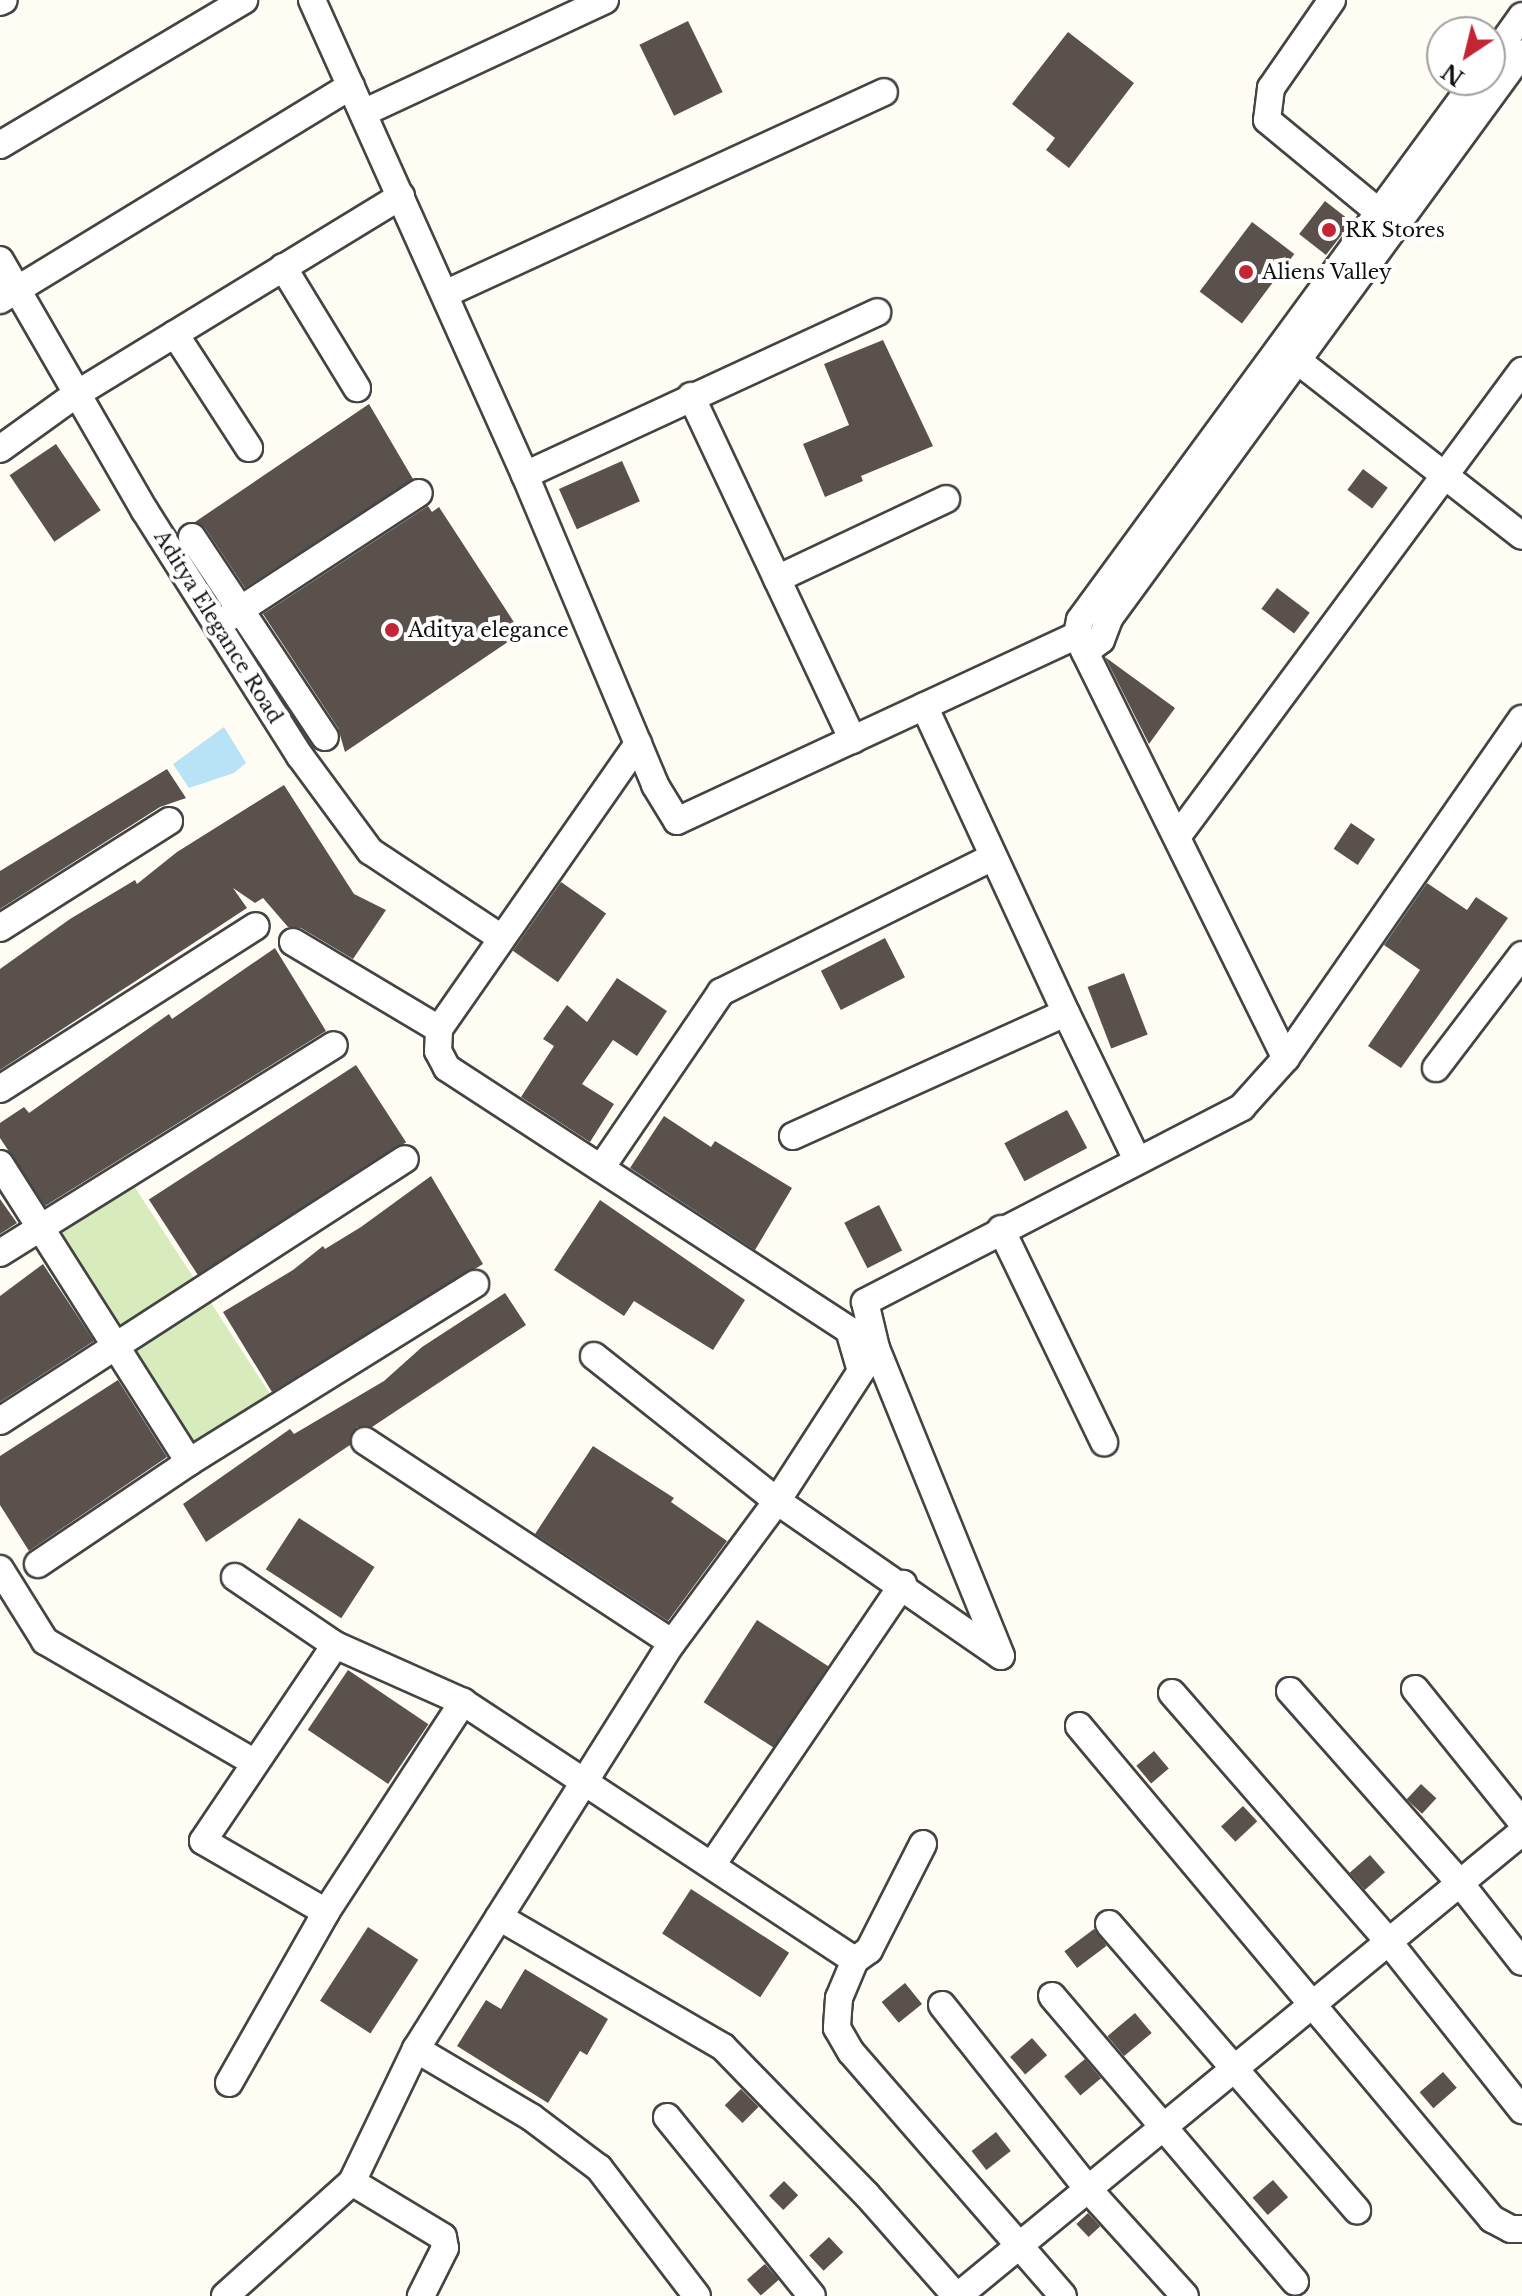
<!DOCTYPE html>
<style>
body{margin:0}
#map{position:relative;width:1522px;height:2296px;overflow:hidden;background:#fffcf4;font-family:"Libre Baskerville",serif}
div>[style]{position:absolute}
.green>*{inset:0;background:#d7ebbc;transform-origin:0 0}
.water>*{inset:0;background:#b8e3f7}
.building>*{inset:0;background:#5a514d;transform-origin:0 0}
.roads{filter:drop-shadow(2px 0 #444) drop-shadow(-2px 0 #444) drop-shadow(0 2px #444) drop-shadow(0 -2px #444)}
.street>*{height:26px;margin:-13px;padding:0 13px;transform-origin:13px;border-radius:13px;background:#fff}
.dots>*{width:22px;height:22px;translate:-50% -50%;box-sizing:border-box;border:4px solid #fff;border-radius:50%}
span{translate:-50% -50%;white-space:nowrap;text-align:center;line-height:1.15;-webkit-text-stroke:8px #fff;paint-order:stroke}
.poi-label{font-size:20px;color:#111}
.left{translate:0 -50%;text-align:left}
.street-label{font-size:20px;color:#111}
.north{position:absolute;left:1426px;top:16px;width:80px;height:80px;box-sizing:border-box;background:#fff;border:2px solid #a0a0a0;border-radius:50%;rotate:215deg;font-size:22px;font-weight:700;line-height:32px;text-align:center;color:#111}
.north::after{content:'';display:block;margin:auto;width:28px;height:36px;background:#c42535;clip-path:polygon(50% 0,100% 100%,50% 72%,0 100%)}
</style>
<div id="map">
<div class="green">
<i style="left:134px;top:1186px;width:116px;height:89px;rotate:57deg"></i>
<i style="left:209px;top:1300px;width:121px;height:93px;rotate:57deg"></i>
</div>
<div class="water">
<i style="clip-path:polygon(224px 727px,246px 763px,234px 773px,189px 788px,173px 764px)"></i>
</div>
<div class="building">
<i style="left:688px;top:21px;width:79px;height:54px;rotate:64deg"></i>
<i style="clip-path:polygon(1068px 32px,1134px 83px,1069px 168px,1046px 150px,1055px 138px,1012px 104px)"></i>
<i style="left:1325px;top:201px;width:34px;height:42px;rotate:38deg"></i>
<i style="left:1252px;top:222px;width:53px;height:87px;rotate:37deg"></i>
<i style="clip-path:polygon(883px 340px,933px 446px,861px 476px,863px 481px,825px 497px,803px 444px,849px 425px,824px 364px)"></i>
<i style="clip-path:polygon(369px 404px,413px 479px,245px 588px,205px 528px,195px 522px)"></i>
<i style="left:56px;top:444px;width:80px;height:56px;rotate:56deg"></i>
<i style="left:622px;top:461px;width:44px;height:69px;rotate:66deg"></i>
<i style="left:1363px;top:469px;width:31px;height:26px;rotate:37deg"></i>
<i style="clip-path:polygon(428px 506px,432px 512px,439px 507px,521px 633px,345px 752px,338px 728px,263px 614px)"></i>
<i style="left:1277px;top:588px;width:41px;height:26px;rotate:37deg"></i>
<i style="clip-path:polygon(1105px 657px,1175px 708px,1149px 744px)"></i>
<i style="clip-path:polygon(167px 769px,186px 798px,160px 807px,0 909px,0 871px)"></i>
<i style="clip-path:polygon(284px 785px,354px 894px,386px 910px,353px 959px,301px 928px,288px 927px,263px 898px,255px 903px,233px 888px,247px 908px,0 1070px,0 969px,70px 919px,135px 880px,137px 884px,177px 852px)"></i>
<i style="left:1351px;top:823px;width:29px;height:31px;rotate:34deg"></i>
<i style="left:561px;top:882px;width:55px;height:84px;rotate:35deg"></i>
<i style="clip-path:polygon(1427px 883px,1467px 910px,1476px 897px,1508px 918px,1401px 1068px,1368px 1046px,1420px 970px,1384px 945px)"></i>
<i style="left:885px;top:938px;width:44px;height:72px;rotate:63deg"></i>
<i style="clip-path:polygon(275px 948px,326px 1031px,45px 1206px,0 1138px,0 1123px,24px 1107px,29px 1113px,169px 1014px,172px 1019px)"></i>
<i style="left:1124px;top:973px;width:66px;height:39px;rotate:69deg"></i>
<i style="clip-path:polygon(617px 978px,667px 1011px,637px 1056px,613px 1040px,582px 1084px,614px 1104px,590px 1142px,521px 1097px,554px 1046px,543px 1039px,567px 1005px,587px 1022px)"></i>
<i style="left:356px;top:1065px;width:92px;height:247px;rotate:57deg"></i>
<i style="left:1067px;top:1110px;width:43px;height:71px;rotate:62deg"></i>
<i style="clip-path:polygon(664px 1116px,711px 1147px,715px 1141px,792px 1188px,755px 1250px,630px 1168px)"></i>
<i style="clip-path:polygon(431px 1176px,483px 1264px,272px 1392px,223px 1312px,293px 1270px,323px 1246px,325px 1249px,361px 1227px)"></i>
<i style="clip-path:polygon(0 1199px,17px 1223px,0 1234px)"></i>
<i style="clip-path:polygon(600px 1200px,745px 1300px,713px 1350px,634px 1301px,624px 1316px,554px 1270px)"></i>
<i style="left:879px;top:1205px;width:51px;height:39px;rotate:63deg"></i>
<i style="clip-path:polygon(43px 1264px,94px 1341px,0 1402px,0 1296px)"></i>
<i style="clip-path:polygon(505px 1293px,526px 1325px,372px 1427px,357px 1427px,350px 1445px,206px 1542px,183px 1504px,290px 1429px,294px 1434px,384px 1381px,422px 1347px)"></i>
<i style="clip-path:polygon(118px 1380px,167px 1457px,29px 1551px,0 1505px,0 1456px)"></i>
<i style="clip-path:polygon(593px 1446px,674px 1498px,671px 1502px,727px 1541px,668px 1621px,535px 1534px)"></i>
<i style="left:299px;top:1518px;width:90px;height:61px;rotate:33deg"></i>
<i style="left:757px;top:1620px;width:85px;height:98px;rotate:33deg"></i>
<i style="left:348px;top:1670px;width:97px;height:72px;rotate:34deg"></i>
<i style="left:1154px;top:1751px;width:23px;height:23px;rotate:50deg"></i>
<i style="left:1421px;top:1784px;width:21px;height:21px;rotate:43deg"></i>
<i style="left:1243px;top:1806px;width:21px;height:30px;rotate:47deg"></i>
<i style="left:1370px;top:1855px;width:23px;height:27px;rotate:49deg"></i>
<i style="left:691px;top:1889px;width:117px;height:53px;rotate:33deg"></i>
<i style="left:368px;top:1927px;width:60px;height:88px;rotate:33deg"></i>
<i style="left:1094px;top:1929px;width:21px;height:37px;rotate:53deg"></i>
<i style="clip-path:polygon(525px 1969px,608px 2019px,587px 2055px,580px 2051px,548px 2103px,457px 2046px,486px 2000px,501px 2009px)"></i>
<i style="left:905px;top:1983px;width:27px;height:30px;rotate:51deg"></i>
<i style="left:1135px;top:2013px;width:26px;height:36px;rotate:50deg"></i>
<i style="left:1032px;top:2038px;width:23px;height:29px;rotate:49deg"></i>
<i style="left:1085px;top:2059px;width:25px;height:27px;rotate:50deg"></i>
<i style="left:1443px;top:2072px;width:21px;height:31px;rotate:49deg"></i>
<i style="left:741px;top:2089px;width:25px;height:23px;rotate:45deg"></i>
<i style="left:996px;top:2132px;width:24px;height:31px;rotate:52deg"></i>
<i style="left:1273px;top:2180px;width:23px;height:27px;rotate:49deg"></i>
<i style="left:784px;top:2181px;width:20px;height:21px;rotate:45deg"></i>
<i style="left:1088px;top:2213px;width:18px;height:16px;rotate:47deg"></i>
<i style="left:829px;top:2237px;width:21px;height:27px;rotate:47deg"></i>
<i style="left:765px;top:2264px;width:21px;height:24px;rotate:49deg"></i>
</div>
<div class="roads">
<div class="street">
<i style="left:312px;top:0;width:521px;rotate:65.85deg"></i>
<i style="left:525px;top:475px;width:336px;rotate:67.2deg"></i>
<i style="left:655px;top:785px;width:42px;rotate:58.6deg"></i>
<i style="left:677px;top:821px;width:441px;rotate:-24.9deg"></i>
<i style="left:1077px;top:635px;width:15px;rotate:-79deg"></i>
<i style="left:1080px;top:620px;width:670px;rotate:-53.75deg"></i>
<i style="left:1332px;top:0;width:107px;rotate:124.7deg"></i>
<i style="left:1271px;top:88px;width:32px;rotate:97deg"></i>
<i style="left:1267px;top:120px;width:146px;rotate:39.5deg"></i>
<i style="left:0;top:2px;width:4px;rotate:-27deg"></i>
<i style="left:1490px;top:61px;width:55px;rotate:-54.6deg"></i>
<i style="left:363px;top:113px;width:267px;rotate:-25deg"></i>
<i style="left:0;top:145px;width:284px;rotate:-30.7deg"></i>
<i style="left:0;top:260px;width:290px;rotate:60deg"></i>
<i style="left:145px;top:511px;width:290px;rotate:57.7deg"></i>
<i style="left:300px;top:756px;width:118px;rotate:53.6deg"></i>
<i style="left:370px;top:851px;width:156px;rotate:33.5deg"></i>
<i style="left:283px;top:267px;width:142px;rotate:58.6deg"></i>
<i style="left:445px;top:294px;width:483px;rotate:-24.7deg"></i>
<i style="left:0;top:300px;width:411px;rotate:-31.4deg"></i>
<i style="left:175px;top:334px;width:136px;rotate:57deg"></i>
<i style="left:1298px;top:361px;width:284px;rotate:38deg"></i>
<i style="left:691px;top:396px;width:380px;rotate:64.8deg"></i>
<i style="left:0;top:449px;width:92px;rotate:-35.8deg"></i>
<i style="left:75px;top:395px;width:382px;rotate:-31.4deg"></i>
<i style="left:525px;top:475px;width:388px;rotate:-24.8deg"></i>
<i style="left:192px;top:537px;width:240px;rotate:56.4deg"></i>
<i style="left:777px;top:579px;width:187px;rotate:-25.3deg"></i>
<i style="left:217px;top:625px;width:241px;rotate:-33.2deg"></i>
<i style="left:1078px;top:638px;width:469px;rotate:63.7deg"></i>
<i style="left:1085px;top:652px;width:20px;rotate:-37deg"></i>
<i style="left:1101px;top:640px;width:25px;rotate:-69deg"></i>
<i style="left:1110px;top:617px;width:698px;rotate:-53.85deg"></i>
<i style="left:1177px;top:837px;width:580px;rotate:-53.49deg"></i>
<i style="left:0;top:928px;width:200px;rotate:-32.3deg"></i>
<i style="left:293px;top:942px;width:170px;rotate:30.8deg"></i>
<i style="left:1066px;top:1013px;width:163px;rotate:64.2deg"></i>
<i style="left:1436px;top:1068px;width:142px;rotate:-52.7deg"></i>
<i style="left:0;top:1089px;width:303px;rotate:-32.5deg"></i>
<i style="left:793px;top:1136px;width:299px;rotate:-24.3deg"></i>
<i style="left:1066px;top:1013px;width:338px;rotate:-114.8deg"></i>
<i style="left:0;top:1164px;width:353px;rotate:57.6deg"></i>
<i style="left:601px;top:1168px;width:213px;rotate:-55.7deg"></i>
<i style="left:721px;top:992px;width:301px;rotate:-26.4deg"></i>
<i style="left:1001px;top:1229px;width:237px;rotate:64.2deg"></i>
<i style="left:0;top:1253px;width:393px;rotate:-31.9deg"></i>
<i style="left:594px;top:1356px;width:233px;rotate:38.4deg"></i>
<i style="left:777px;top:1501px;width:272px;rotate:34.7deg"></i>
<i style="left:0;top:1421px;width:482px;rotate:-32.9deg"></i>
<i style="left:365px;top:1441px;width:367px;rotate:33.3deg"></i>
<i style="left:38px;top:1564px;width:182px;rotate:-34deg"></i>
<i style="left:189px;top:1462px;width:337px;rotate:-31.9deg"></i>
<i style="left:0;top:1569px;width:85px;rotate:58deg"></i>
<i style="left:45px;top:1641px;width:239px;rotate:30.1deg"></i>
<i style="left:235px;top:1577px;width:121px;rotate:34.2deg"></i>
<i style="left:335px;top:1645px;width:140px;rotate:24deg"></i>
<i style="left:463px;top:1702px;width:469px;rotate:33.4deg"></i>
<i style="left:1001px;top:1656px;width:332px;rotate:-112.1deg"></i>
<i style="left:876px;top:1348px;width:47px;rotate:-103.4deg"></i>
<i style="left:865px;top:1302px;width:424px;rotate:-27.3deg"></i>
<i style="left:1242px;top:1107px;width:66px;rotate:-48.1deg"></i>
<i style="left:1286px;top:1058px;width:413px;rotate:-55.2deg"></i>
<i style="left:1415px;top:1689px;width:171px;rotate:51.2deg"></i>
<i style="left:1290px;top:1691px;width:256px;rotate:48.5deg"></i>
<i style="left:1460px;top:1883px;width:100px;rotate:51.9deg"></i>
<i style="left:1172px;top:1693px;width:329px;rotate:48.9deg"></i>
<i style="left:1388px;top:1941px;width:216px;rotate:51.6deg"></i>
<i style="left:1079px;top:1726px;width:643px;rotate:50.05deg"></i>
<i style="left:1492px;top:2219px;width:21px;rotate:28deg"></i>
<i style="left:1511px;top:2229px;width:11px"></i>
<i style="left:923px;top:1844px;width:119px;rotate:117deg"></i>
<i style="left:869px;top:1950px;width:17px;rotate:144deg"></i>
<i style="left:855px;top:1960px;width:41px;rotate:112.8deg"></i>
<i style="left:839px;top:1998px;width:30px;rotate:94deg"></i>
<i style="left:837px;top:2028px;width:28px;rotate:60deg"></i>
<i style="left:851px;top:2052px;width:323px;rotate:49deg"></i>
<i style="left:712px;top:1865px;width:340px;rotate:-55.8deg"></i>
<i style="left:326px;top:1912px;width:142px;rotate:-150deg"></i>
<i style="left:203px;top:1841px;width:236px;rotate:-56deg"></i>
<i style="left:499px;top:1917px;width:259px;rotate:30.1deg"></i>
<i style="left:723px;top:2047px;width:206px;rotate:45.8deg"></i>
<i style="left:867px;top:2195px;width:135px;rotate:48.6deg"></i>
<i style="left:1109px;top:1924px;width:379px;rotate:49.1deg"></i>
<i style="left:1052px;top:1996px;width:375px;rotate:49.6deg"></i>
<i style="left:942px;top:2005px;width:235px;rotate:51.6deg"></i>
<i style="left:1088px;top:2189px;width:144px;rotate:47.8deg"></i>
<i style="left:416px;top:2049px;width:134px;rotate:30.6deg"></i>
<i style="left:531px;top:2117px;width:85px;rotate:36.9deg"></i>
<i style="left:599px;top:2168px;width:161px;rotate:52.6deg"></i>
<i style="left:229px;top:2083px;width:197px;rotate:-60.4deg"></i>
<i style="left:326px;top:1912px;width:251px;rotate:-56.9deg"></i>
<i style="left:667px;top:2117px;width:230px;rotate:51deg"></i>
<i style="left:352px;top:2182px;width:106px;rotate:31.1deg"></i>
<i style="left:443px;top:2237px;width:11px;rotate:80deg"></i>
<i style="left:445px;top:2248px;width:54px;rotate:116.6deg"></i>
<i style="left:225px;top:2296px;width:171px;rotate:-41.9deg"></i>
<i style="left:352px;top:2182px;width:148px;rotate:-64.3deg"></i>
<i style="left:416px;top:2049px;width:480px;rotate:-57.8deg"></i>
<i style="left:672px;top:1643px;width:177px;rotate:-53.5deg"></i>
<i style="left:777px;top:1501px;width:155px;rotate:-57.1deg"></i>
<i style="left:861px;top:1371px;width:43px;rotate:-106.3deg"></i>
<i style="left:849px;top:1330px;width:480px;rotate:-146.9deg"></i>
<i style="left:447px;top:1068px;width:19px;rotate:-118deg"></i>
<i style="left:438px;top:1051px;width:22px;rotate:-87deg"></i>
<i style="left:439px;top:1029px;width:348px;rotate:-55.1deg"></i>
<i style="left:958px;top:2296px;width:730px;rotate:-39.44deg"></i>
</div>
</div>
<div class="dots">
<i style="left:1329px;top:230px;background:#c42535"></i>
<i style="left:1246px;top:272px;background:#c42535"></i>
<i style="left:392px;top:630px;background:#c42535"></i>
</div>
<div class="poi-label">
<span class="left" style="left:1345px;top:230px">RK Stores</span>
<span class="left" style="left:1262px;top:272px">Aliens Valley</span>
<span class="left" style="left:408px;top:630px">Aditya elegance</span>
</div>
<div class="street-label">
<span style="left:218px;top:627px;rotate:58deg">Aditya Elegance Road</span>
</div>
<div class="north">N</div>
</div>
